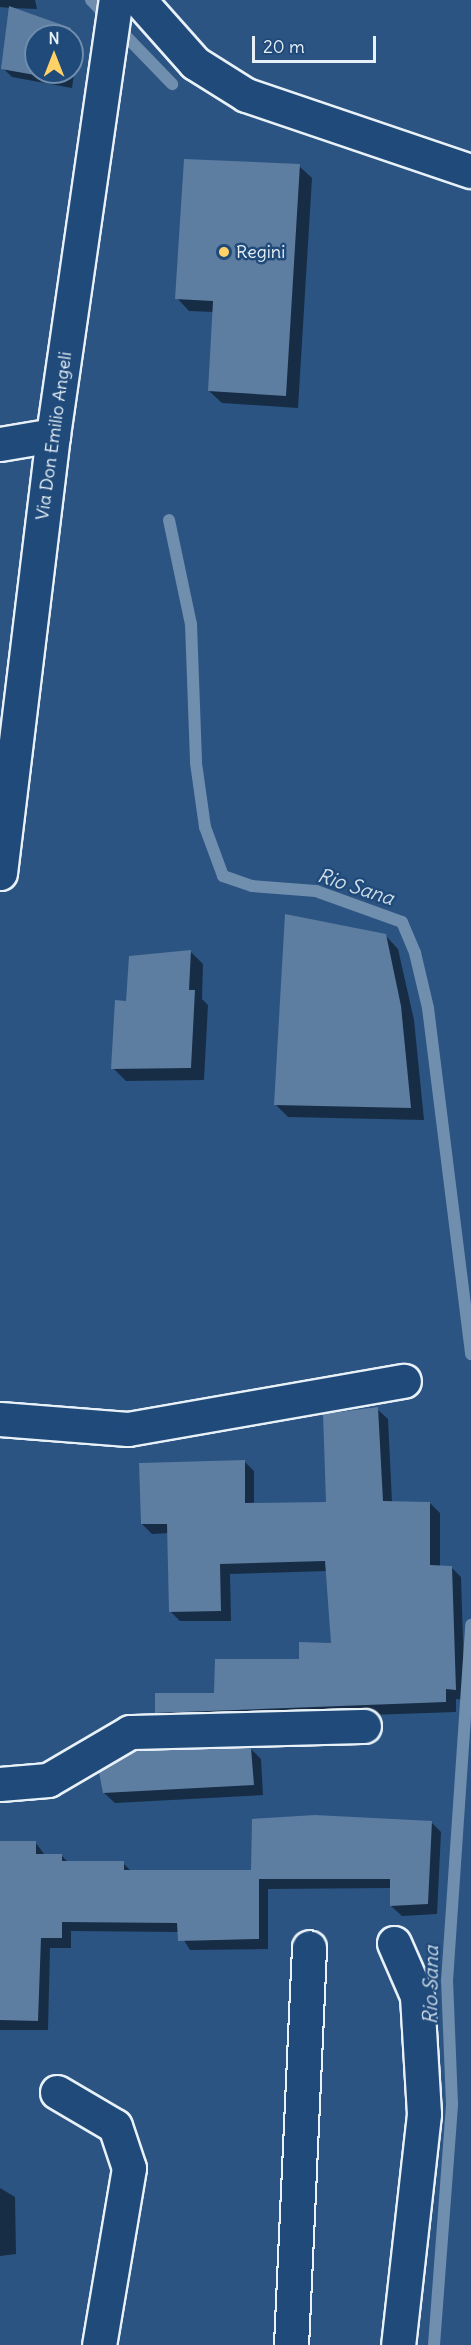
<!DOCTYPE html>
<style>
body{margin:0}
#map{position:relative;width:471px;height:2345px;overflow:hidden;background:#2b5482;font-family:Delius,sans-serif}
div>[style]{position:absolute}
.shadow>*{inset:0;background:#0007}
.stream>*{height:12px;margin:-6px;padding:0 6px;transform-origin:6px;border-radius:6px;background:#708ead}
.building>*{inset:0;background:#5d7da1}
.roads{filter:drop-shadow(2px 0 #e8f1f8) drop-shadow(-2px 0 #e8f1f8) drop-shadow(0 2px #e8f1f8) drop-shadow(0 -2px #e8f1f8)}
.minor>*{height:33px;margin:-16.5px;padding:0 16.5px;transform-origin:16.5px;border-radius:16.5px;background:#1f4a7a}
.dots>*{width:16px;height:16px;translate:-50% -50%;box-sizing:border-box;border:3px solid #1f4a7a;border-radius:50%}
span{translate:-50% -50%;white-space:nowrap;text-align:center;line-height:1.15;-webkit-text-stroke:5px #1f4a7a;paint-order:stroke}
.poi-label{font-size:18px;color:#e8f1f8}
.left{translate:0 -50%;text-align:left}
.street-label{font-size:18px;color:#e8f1f8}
.water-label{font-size:20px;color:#d0dde9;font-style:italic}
.north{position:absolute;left:24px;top:24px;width:60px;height:60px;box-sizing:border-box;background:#1f4a7a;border:2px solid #6f8dac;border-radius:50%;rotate:0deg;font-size:16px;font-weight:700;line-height:24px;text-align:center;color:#e8f1f8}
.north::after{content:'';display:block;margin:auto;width:21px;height:27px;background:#ffd166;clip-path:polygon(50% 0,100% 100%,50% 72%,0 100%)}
.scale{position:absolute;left:252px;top:36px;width:124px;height:27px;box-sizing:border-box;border:3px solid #e8f1f8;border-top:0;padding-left:8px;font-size:18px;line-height:21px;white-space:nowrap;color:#e8f1f8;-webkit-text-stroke:4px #1f4a7a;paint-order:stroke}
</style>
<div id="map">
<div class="shadow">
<i style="clip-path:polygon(evenodd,0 0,35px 0,37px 9px,12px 8px,71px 29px,79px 38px,72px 88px,12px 77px,3px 68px,10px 8px,0 7px,0 0,36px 36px,72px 36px,72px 72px,36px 72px,36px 36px)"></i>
<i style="clip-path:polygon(299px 166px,312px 178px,298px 408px,222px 403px,209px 391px,214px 312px,189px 311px,177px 298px)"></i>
<i style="clip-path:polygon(385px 935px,398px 949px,414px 1020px,424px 1120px,288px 1117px,275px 1104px)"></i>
<i style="clip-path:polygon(190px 951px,203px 964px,202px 999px,208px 1005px,204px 1080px,126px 1081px,113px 1068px)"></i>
<i style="clip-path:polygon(377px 1409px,388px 1419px,392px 1502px,430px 1503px,440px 1513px,440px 1567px,451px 1567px,461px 1577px,465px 1700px,456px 1699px,456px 1712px,166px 1722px,156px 1712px,216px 1694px,332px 1645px,327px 1571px,230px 1574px,231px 1621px,180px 1621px,170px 1611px,169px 1533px,152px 1534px,142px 1524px,244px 1461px,254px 1471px,254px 1505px,328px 1503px)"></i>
<i style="clip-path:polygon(251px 1749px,261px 1759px,263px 1795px,115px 1803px,104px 1793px)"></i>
<i style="clip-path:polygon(431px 1822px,441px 1832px,437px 1914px,402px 1916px,391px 1906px,391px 1888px,268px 1889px,268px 1949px,190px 1950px,179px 1932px,71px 1931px,71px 1948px,50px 1948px,48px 2030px,0 2030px,0 1842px,35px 1842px,45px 1855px,61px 1855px,69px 1863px,123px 1863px,132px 1872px,253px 1872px)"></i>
<i style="clip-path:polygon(0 2188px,15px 2197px,16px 2254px,0 2256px)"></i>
</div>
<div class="stream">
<i style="left:91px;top:0;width:117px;rotate:46deg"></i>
<i style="left:169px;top:520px;width:106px;rotate:78.1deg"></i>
<i style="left:191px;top:624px;width:139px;rotate:87.9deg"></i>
<i style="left:196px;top:763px;width:65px;rotate:82deg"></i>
<i style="left:205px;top:827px;width:52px;rotate:69.8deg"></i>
<i style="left:223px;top:876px;width:31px;rotate:19deg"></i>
<i style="left:252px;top:886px;width:64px;rotate:4.5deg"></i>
<i style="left:316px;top:891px;width:91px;rotate:19.8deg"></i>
<i style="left:402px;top:922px;width:34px;rotate:67deg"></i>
<i style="left:415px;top:953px;width:57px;rotate:76.7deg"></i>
<i style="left:428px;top:1008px;width:349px;rotate:82.9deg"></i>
<i style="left:434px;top:2345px;width:242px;rotate:-85.7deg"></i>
<i style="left:452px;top:2104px;width:123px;rotate:-92.3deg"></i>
<i style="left:447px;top:1981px;width:357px;rotate:-86.1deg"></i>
</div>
<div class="building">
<i style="clip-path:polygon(9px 6px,71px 28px,69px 36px,36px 36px,36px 72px,64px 72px,63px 80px,1px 69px)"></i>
<i style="clip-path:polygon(184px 159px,300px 164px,286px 396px,208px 391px,213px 301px,175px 299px)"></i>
<i style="clip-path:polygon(285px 914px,386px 934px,401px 1006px,411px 1108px,274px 1105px)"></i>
<i style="clip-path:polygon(191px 950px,189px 990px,195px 990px,191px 1068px,111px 1069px,115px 1000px,126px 1001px,129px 956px)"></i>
<i style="clip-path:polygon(378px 1407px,383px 1501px,430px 1502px,430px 1565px,452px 1566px,456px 1690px,446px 1689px,446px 1702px,155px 1713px,155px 1693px,214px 1693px,215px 1659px,299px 1659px,299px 1642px,331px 1643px,325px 1561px,220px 1564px,221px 1611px,169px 1612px,167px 1524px,141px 1524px,139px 1463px,245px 1460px,245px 1503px,326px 1502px,323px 1414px)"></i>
<i style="clip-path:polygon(251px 1748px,254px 1785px,103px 1793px,99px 1772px,135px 1751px)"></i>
<i style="clip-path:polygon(315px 1815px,432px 1821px,428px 1904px,390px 1906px,390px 1879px,259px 1879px,259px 1939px,178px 1941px,177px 1923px,62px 1922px,62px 1938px,41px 1938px,38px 2021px,0 2020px,0 1841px,36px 1841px,36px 1854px,62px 1854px,62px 1861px,124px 1861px,124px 1870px,251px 1870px,252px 1819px)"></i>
</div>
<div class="roads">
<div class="minor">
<i style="left:139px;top:0;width:84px;rotate:48.4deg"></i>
<i style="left:195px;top:63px;width:60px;rotate:32.1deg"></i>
<i style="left:246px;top:95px;width:237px;rotate:18.7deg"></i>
<i style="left:0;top:444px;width:54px;rotate:-9.6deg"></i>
<i style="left:0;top:873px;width:441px;rotate:-83.1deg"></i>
<i style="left:53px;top:435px;width:440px;rotate:-81.8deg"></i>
<i style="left:0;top:1419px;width:128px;rotate:4.5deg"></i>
<i style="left:128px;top:1429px;width:280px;rotate:-9.9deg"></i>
<i style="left:0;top:1784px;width:48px;rotate:-4.8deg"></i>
<i style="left:48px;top:1780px;width:95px;rotate:-30.3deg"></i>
<i style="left:130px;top:1732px;width:234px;rotate:-1.5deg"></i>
<i style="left:394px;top:1943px;width:58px;rotate:66.5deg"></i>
<i style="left:417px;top:1996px;width:118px;rotate:86.6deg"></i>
<i style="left:424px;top:2114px;width:232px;rotate:96.4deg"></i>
<i style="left:57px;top:2092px;width:67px;rotate:30.4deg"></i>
<i style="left:115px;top:2126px;width:44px;rotate:71.6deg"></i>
<i style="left:129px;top:2168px;width:180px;rotate:99.6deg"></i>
<i style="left:291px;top:2345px;width:398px;rotate:-87.4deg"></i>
</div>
</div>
<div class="dots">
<i style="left:224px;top:252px;background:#ffd166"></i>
</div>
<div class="poi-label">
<span class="left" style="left:236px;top:252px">Regini</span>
</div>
<div class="street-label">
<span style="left:54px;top:436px;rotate:-82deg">Via Don Emilio Angeli</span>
</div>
<div class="water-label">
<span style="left:356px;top:886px;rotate:18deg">Rio Sana</span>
<span style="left:430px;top:1985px;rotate:-89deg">Rio Sana</span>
</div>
<div class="north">N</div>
<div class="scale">20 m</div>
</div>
